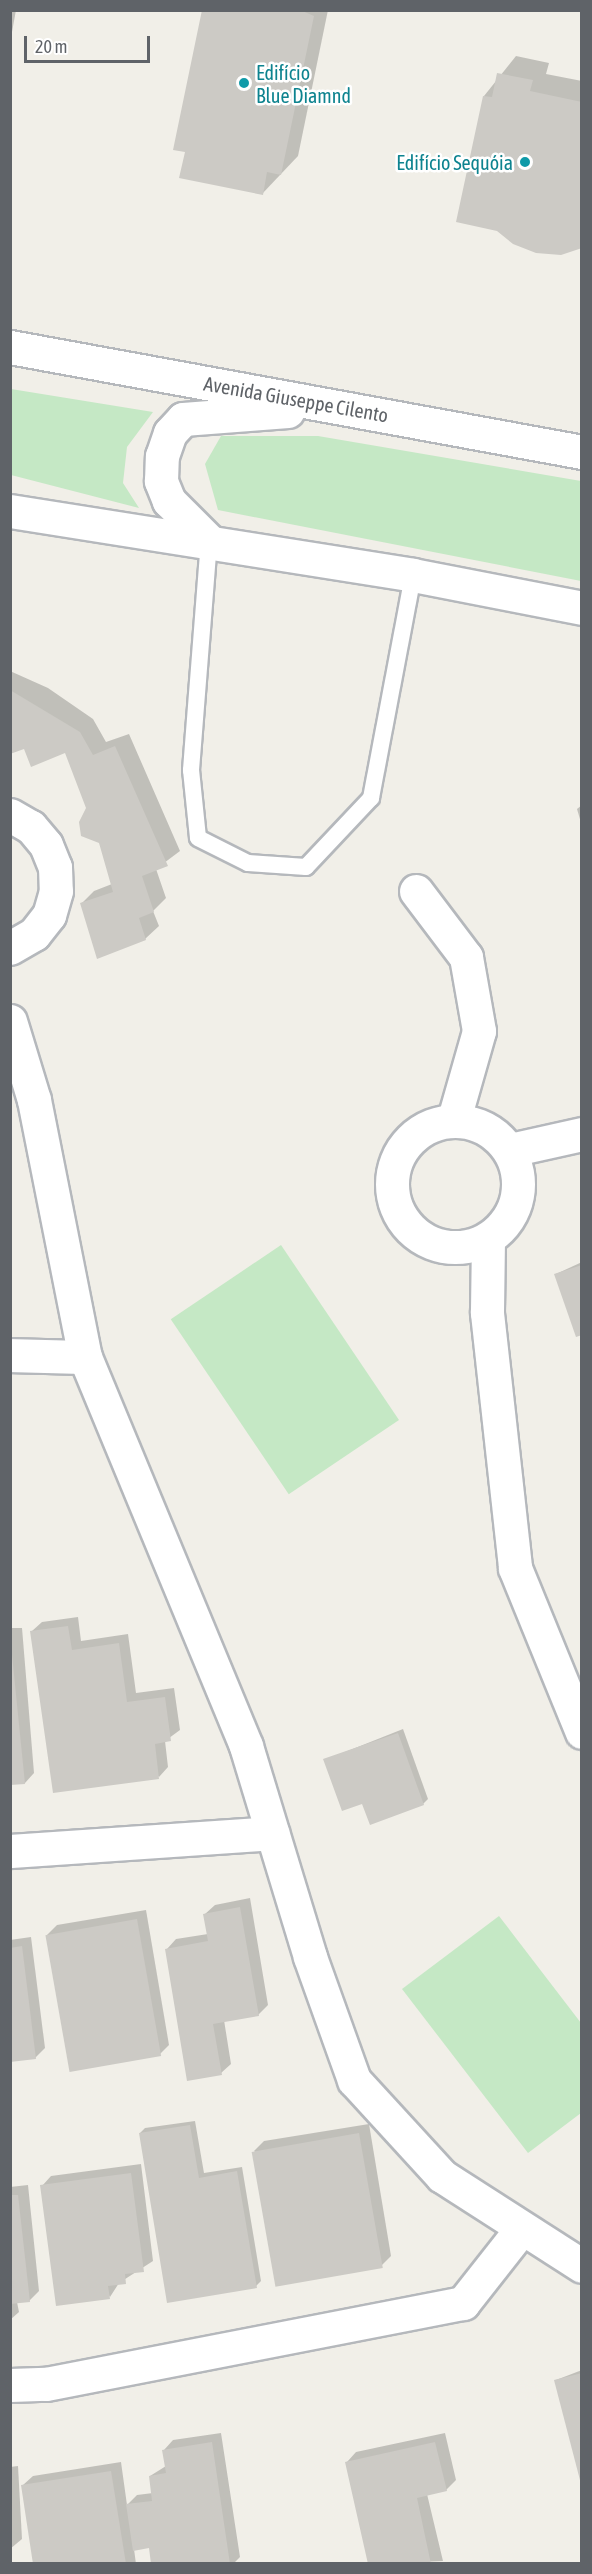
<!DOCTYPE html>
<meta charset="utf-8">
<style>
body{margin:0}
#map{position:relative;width:592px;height:2574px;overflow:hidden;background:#f1efe8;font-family:"Asap Condensed",sans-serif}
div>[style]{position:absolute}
.green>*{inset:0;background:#c5e8c5;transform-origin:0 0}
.shadow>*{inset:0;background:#0003}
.building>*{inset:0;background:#cccac5;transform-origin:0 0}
.roads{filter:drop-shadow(2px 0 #b5b8bc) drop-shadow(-2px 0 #b5b8bc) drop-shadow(0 2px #b5b8bc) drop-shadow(0 -2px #b5b8bc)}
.service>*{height:16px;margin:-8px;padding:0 8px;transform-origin:8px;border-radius:8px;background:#fff}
.minor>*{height:33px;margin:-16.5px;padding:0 16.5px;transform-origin:16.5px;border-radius:16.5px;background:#fff}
.minor>.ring{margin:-16.5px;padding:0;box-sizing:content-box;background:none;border:33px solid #fff;border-radius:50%}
.tertiary>*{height:33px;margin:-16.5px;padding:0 16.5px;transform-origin:16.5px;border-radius:16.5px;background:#fff}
.dots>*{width:16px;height:16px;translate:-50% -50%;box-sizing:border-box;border:3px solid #fff;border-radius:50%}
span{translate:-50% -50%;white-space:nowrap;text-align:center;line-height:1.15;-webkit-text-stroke:5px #fff;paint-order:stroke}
.culture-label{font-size:20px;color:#0d838f}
.left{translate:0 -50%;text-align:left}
.right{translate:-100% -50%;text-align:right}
.street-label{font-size:20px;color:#5f6368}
.frame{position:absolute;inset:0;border:12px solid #5f6368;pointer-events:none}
.scale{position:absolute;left:24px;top:36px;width:126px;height:27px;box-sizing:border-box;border:3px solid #5f6368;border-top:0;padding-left:8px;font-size:18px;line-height:21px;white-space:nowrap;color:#5f6368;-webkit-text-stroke:4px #fff;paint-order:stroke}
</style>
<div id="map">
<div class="green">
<i style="clip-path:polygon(11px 389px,153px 412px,127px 447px,123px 483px,139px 508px,11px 475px)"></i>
<i style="clip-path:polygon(221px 436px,318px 436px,581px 481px,581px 581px,218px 510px,205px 464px)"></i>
<i style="left:281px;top:1245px;width:211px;height:133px;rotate:56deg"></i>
<i style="clip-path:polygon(499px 1916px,581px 2023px,581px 2113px,528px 2153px,402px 1989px)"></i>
</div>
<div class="shadow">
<i style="clip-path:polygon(10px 10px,16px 10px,10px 43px)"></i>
<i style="clip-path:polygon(203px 10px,328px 10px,298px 156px,262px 194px,186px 151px)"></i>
<i style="clip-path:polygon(516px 56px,549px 63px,546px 74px,582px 81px,582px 247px,484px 96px)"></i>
<i style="clip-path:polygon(10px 671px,48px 688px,93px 719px,106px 742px,129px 734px,180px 851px,156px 869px,166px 898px,153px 911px,159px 926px,145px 939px,81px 904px,94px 891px,112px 884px,100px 842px,66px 751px,25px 747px,10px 753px)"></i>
<i style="clip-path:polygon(582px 805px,582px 826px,577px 809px)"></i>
<i style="clip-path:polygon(582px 1262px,582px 1334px,556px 1274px)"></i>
<i style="clip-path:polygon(78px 1617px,81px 1641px,128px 1634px,136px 1693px,174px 1688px,180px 1730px,165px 1741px,168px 1767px,159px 1777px,32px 1631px,42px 1622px)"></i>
<i style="clip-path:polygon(10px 1628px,22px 1628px,34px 1773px,25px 1783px,10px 1784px)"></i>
<i style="clip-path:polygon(403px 1729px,428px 1799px,423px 1804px,363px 1802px,325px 1760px)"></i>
<i style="clip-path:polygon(250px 1898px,268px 2005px,258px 2015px,224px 2020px,231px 2064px,221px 2073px,167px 1949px,176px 1939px,208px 1934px,205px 1914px,215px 1905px)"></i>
<i style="clip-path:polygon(146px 1910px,169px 2045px,159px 2055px,47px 1935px,57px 1925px)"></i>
<i style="clip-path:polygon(31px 1937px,45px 2048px,35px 2058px,10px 2061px,10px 1940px)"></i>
<i style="clip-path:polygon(195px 2121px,204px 2173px,242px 2167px,261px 2281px,256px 2286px,140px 2133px,145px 2128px)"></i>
<i style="clip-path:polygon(369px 2124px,391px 2256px,381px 2266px,254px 2151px,264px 2141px)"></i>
<i style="clip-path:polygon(141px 2164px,153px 2261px,119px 2283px,110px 2297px,42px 2186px,51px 2176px)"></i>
<i style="clip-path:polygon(28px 2185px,39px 2291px,29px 2301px,17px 2302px,19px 2312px,10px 2320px,10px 2187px)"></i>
<i style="clip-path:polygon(582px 2370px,582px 2481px,556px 2380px)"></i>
<i style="clip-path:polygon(221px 2433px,240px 2557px,233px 2564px,153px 2564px,150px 2546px,134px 2549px,136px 2564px,35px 2564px,23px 2485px,33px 2476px,121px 2462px,127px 2505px,137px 2495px,153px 2493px,150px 2476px,166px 2466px,164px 2450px,173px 2440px)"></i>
<i style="clip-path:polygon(445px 2433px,456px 2480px,446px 2490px,427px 2494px,443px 2561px,370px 2564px,347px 2462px,356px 2452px)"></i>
<i style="clip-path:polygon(18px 2466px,22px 2539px,10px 2549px,10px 2467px)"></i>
</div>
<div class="building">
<i style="clip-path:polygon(202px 10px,300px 10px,314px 16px,281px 175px,267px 172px,263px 195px,179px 178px,185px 152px,173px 150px)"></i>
<i style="clip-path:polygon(497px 73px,533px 80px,530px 91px,582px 102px,582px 248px,561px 255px,536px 253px,513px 244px,497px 231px,456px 222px,483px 96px,492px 97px)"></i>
<i style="clip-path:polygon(10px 690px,80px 732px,93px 755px,115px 746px,168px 866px,142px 876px,154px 912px,139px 918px,146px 940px,97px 959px,80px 903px,113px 892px,99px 843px,81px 836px,79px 822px,86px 808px,65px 753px,31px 767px,24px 749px,10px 754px)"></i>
<i style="clip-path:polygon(582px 1265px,582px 1335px,576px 1337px,554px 1274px)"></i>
<i style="clip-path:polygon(68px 1626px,72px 1650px,119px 1643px,127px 1702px,165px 1697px,171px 1741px,155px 1744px,159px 1779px,53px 1793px,30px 1631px)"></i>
<i style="clip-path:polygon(10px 1635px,25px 1784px,10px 1785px)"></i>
<i style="clip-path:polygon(398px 1733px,424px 1805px,370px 1825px,362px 1804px,342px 1811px,323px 1759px)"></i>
<i style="clip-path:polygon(240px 1907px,259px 2016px,213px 2024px,222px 2075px,187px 2081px,165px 1949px,208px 1941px,203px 1914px)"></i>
<i style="left:137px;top:1919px;width:139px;height:93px;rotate:80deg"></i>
<i style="clip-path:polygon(22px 1946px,36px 2059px,10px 2062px,10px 1948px)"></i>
<i style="clip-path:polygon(190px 2125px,199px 2178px,237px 2171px,257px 2288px,167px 2303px,139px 2133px)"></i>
<i style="left:359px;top:2133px;width:137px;height:109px;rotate:80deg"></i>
<i style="clip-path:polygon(131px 2173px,144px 2272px,125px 2274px,126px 2284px,108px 2286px,110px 2299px,56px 2306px,40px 2185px)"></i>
<i style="clip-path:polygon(10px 2195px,18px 2195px,30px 2302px,10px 2304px)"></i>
<i style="clip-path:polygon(582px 2373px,582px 2483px,581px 2484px,554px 2380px)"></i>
<i style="clip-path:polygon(212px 2442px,230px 2564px,151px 2564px,149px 2548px,133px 2551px,126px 2504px,152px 2501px,149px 2476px,166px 2473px,162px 2450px)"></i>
<i style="clip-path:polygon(435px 2442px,447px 2491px,417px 2498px,431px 2564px,368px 2564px,345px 2462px)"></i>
<i style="clip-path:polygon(111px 2471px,126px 2564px,33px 2564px,21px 2485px)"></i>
</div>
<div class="roads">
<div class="service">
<i style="left:209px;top:541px;width:230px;rotate:94.5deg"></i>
<i style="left:191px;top:770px;width:68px;rotate:84.1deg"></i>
<i style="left:198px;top:838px;width:56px;rotate:26.6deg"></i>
<i style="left:248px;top:863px;width:58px;rotate:3.9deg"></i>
<i style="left:306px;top:867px;width:95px;rotate:-46.7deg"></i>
<i style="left:371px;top:798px;width:227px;rotate:-79.3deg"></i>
</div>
<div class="minor">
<i style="left:10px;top:815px;width:24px;rotate:30deg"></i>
<i style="left:31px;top:827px;width:23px;rotate:50deg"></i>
<i style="left:46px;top:845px;width:24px;rotate:68deg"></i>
<i style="left:55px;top:867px;width:24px;rotate:88deg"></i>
<i style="left:56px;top:891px;width:25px;rotate:106deg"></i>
<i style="left:49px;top:915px;width:24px;rotate:128deg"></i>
<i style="left:34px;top:934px;width:28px;rotate:150deg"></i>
<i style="left:416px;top:891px;width:83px;rotate:52.9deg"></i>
<i style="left:466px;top:957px;width:75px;rotate:80deg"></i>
<i style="left:479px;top:1031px;width:91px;rotate:105.9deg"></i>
<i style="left:10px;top:1021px;width:83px;rotate:73.1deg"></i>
<i style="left:34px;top:1100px;width:262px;rotate:78.8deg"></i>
<i style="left:85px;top:1357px;width:421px;rotate:67.5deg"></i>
<i style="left:246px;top:1746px;width:220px;rotate:73.1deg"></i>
<i style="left:310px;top:1957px;width:131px;rotate:70.3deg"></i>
<i style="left:354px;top:2080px;width:130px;rotate:47.5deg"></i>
<i style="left:442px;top:2176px;width:166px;rotate:32.7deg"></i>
<i class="ring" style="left:392px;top:1121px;width:93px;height:93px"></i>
<i style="left:510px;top:1150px;width:74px;rotate:-12.5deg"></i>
<i style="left:488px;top:1239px;width:74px;rotate:90.8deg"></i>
<i style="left:487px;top:1313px;width:257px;rotate:83.7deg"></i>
<i style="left:515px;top:1568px;width:177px;rotate:67.8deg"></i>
<i style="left:10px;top:1355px;width:75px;rotate:1.5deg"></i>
<i style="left:10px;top:1851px;width:263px;rotate:-3.9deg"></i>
<i style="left:10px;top:2385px;width:36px;rotate:-2deg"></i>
<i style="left:46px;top:2384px;width:425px;rotate:-11deg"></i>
<i style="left:463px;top:2303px;width:95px;rotate:-51.8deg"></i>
</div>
<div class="tertiary">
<i style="left:10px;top:347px;width:582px;rotate:10.4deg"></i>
<i style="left:10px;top:511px;width:408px;rotate:9deg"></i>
<i style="left:413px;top:575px;width:172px;rotate:11deg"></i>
<i style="left:209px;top:541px;width:57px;rotate:-135deg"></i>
<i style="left:169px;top:501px;width:22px;rotate:-112deg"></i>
<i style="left:161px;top:481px;width:25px;rotate:-88deg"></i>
<i style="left:162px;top:456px;width:24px;rotate:-71deg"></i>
<i style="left:170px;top:433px;width:19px;rotate:-47deg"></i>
<i style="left:183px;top:419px;width:105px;rotate:-4.4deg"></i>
</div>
</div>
<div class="dots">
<i style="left:244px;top:83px;background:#0f9aa8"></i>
<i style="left:525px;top:162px;background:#0f9aa8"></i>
</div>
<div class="culture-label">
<span class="left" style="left:256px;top:84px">Edifício<br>Blue Diamnd</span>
<span class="right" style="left:513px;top:162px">Edifício Sequóia</span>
</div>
<div class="street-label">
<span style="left:296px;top:399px;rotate:10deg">Avenida Giuseppe Cilento</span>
</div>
<div class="frame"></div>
<div class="scale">20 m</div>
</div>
